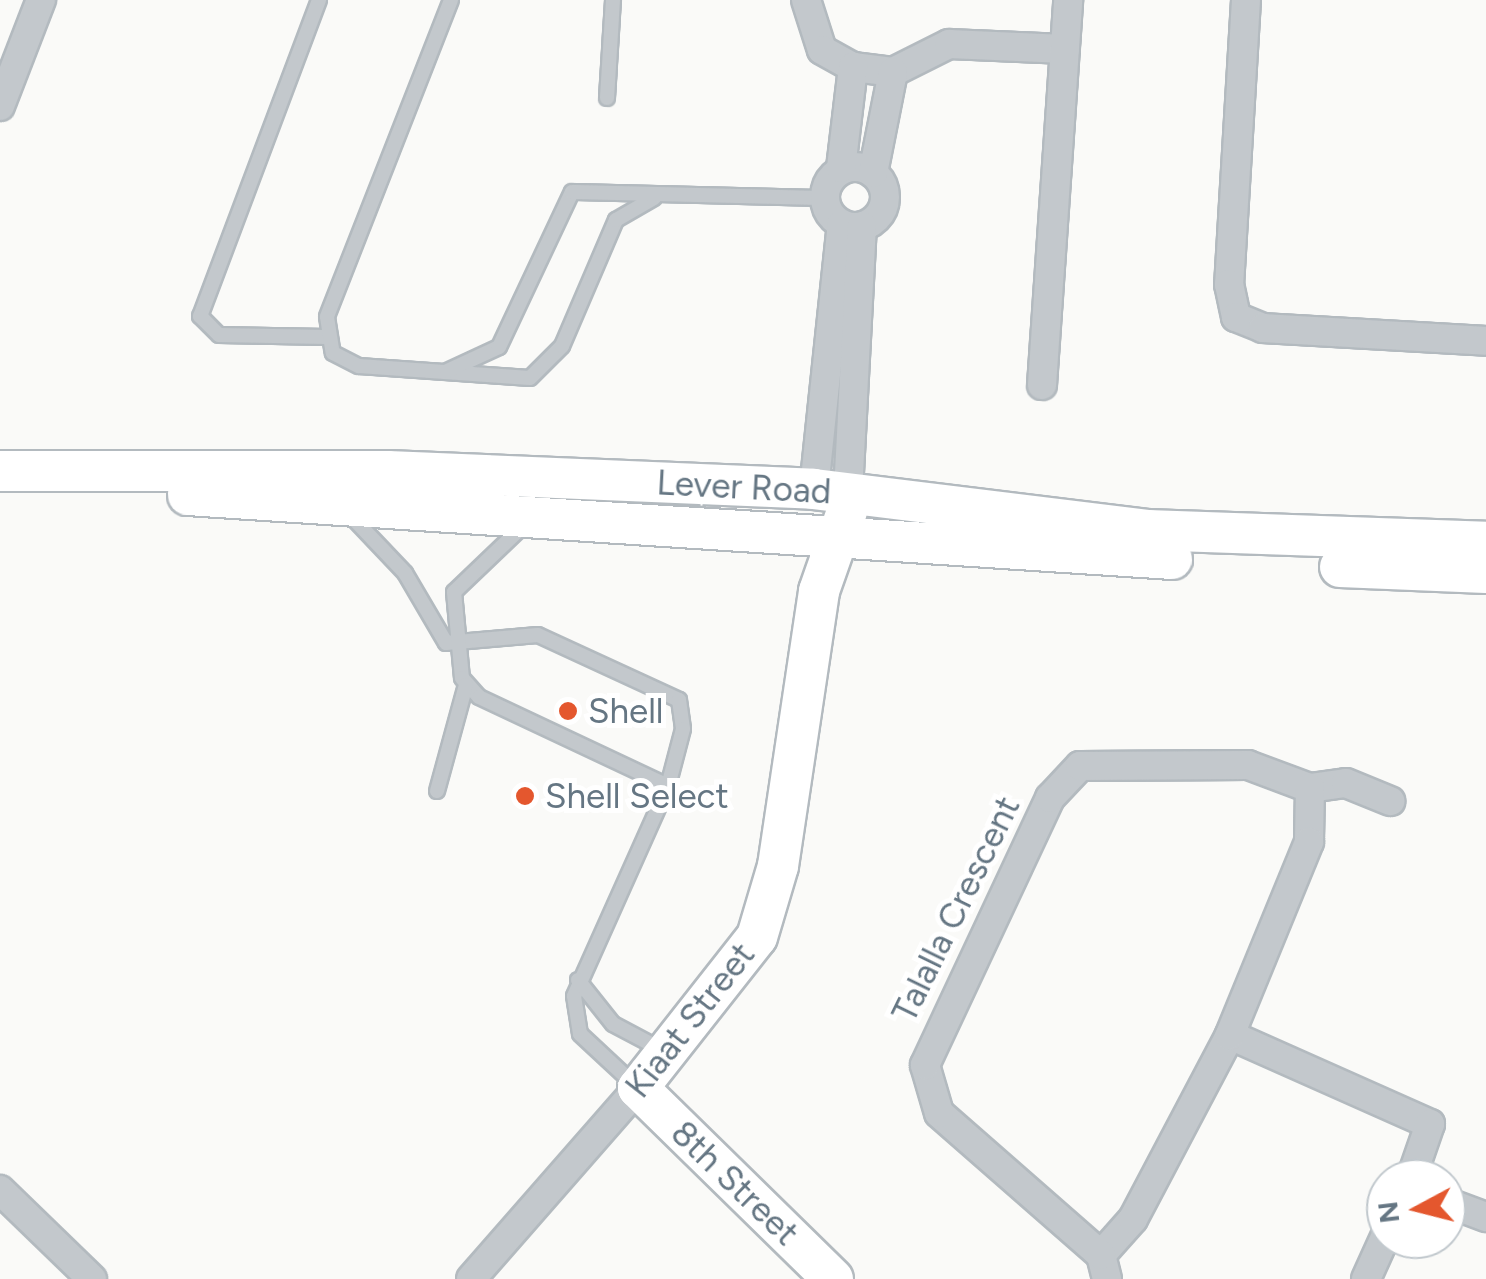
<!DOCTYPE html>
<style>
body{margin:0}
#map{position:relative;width:1486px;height:1279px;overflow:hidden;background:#fafaf8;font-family:Figtree,sans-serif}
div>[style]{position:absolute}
.roads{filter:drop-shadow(2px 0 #b3babf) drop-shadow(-2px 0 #b3babf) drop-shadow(0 2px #b3babf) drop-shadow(0 -2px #b3babf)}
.lane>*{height:14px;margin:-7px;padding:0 7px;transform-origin:7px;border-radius:7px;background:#c3c8cc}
.street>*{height:28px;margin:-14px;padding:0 14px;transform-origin:14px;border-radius:14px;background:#c3c8cc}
.street>.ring{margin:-14px;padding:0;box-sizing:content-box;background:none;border:28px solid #c3c8cc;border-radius:50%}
.secondary>*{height:40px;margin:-20px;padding:0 20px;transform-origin:20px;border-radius:20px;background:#fff}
.dots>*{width:28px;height:28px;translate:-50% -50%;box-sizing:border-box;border:5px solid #fff;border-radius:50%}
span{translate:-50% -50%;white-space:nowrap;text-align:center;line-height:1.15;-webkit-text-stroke:10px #fff;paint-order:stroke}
.street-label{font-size:35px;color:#657683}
.poi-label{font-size:35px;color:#657683}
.left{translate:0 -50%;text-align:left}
.north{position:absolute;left:1366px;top:1159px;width:100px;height:100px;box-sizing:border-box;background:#fff;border:2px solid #c1c8cd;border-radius:50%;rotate:263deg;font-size:28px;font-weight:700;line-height:40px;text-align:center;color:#657683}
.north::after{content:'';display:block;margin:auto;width:35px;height:45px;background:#e4572e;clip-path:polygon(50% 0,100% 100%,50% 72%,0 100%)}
</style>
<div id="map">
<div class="roads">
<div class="lane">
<i style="left:319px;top:0;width:338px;rotate:110.6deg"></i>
<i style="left:200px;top:316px;width:27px;rotate:45deg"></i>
<i style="left:219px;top:335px;width:108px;rotate:1.1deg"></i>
<i style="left:451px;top:0;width:340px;rotate:111.4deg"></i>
<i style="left:327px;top:317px;width:36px;rotate:81deg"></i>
<i style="left:333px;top:353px;width:29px;rotate:27deg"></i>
<i style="left:359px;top:366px;width:171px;rotate:4deg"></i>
<i style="left:530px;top:378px;width:45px;rotate:-45deg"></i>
<i style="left:562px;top:346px;width:137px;rotate:-66.8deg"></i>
<i style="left:616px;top:220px;width:44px;rotate:-30.1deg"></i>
<i style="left:607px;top:98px;width:98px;rotate:-86.5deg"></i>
<i style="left:447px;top:371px;width:57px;rotate:-24.8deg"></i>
<i style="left:499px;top:347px;width:171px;rotate:-64.8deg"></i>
<i style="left:572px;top:192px;width:252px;rotate:1.4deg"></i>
<i style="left:350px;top:515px;width:80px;rotate:46.5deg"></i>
<i style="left:405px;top:573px;width:81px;rotate:59.6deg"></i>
<i style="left:446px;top:643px;width:92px;rotate:-5deg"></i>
<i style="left:538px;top:635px;width:155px;rotate:24.7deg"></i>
<i style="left:679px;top:700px;width:29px;rotate:82deg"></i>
<i style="left:683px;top:729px;width:59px;rotate:104.7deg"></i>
<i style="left:668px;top:786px;width:230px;rotate:114.1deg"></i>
<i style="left:574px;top:996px;width:38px;rotate:81deg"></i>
<i style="left:580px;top:1034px;width:78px;rotate:42.9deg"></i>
<i style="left:522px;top:527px;width:94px;rotate:136.3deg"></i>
<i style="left:454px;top:592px;width:86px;rotate:84.7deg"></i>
<i style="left:462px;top:678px;width:25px;rotate:48deg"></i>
<i style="left:479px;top:697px;width:209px;rotate:25.2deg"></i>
<i style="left:437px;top:791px;width:110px;rotate:-74.7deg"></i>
<i style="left:578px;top:980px;width:56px;rotate:51.5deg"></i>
<i style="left:613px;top:1024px;width:58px;rotate:27.9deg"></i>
</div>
<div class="street">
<i style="left:806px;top:0;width:52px;rotate:72.3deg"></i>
<i style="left:822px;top:50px;width:35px;rotate:29deg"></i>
<i style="left:853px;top:67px;width:40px;rotate:7.1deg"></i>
<i style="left:893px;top:72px;width:63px;rotate:-26.6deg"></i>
<i style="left:949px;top:44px;width:116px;rotate:2.5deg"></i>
<i style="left:1246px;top:0;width:285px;rotate:93.4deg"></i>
<i style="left:1229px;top:284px;width:34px;rotate:78deg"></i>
<i style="left:1236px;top:317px;width:29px;rotate:22deg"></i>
<i style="left:1263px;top:328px;width:223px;rotate:3.3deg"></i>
<i style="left:0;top:106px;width:114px;rotate:-68.9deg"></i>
<i class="ring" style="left:825px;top:167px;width:32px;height:32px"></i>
<i style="left:841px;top:168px;width:102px;rotate:-83.2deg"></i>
<i style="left:873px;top:173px;width:103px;rotate:-78.8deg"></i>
<i style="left:1042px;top:385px;width:386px;rotate:-86.1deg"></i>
<i style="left:814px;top:489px;width:266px;rotate:-84deg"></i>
<i style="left:848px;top:492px;width:266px;rotate:-87deg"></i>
<i style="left:1310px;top:788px;width:36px;rotate:-8deg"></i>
<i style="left:1346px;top:783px;width:48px;rotate:22.2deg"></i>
<i style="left:0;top:1190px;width:128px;rotate:44.1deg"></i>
<i style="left:1446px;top:1202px;width:43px;rotate:20.6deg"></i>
<i style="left:1101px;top:1255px;width:48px;rotate:-48.4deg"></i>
<i style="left:1133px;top:1219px;width:208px;rotate:-62.2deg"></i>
<i style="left:1230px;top:1035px;width:219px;rotate:24deg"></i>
<i style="left:1430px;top:1124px;width:58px;rotate:109.1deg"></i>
<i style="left:471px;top:1279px;width:254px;rotate:-48.8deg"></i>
<i style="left:1107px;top:1279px;width:25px;rotate:-104deg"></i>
<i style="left:1101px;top:1255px;width:215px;rotate:-138.8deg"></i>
<i style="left:939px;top:1113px;width:50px;rotate:-106.3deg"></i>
<i style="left:925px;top:1065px;width:295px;rotate:-64.9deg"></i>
<i style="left:1050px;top:798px;width:44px;rotate:-46.8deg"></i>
<i style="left:1080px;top:766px;width:168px;rotate:-0.3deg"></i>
<i style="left:1248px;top:765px;width:66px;rotate:20.4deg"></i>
<i style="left:1310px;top:788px;width:54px;rotate:91.1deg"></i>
<i style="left:1309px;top:842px;width:209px;rotate:112.3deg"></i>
<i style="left:1366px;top:1279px;width:48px;rotate:-65.6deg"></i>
</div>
<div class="secondary">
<i style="left:0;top:471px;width:388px"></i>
<i style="left:388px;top:471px;width:426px;rotate:2.4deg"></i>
<i style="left:814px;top:489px;width:336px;rotate:7deg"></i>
<i style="left:1147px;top:530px;width:339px;rotate:2deg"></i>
<i style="left:188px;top:495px;width:986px;rotate:3.72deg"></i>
<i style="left:1340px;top:567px;width:146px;rotate:2.4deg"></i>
<i style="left:833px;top:1279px;width:273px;rotate:-135.6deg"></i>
<i style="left:638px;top:1088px;width:192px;rotate:-51.8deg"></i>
<i style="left:757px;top:937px;width:74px;rotate:-73.5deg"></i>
<i style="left:778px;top:866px;width:278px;rotate:-81.5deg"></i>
<i style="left:819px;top:591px;width:85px;rotate:-70.7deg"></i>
</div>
</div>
<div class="dots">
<i style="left:568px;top:711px;background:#e4572e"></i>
<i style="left:525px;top:796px;background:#e4572e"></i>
</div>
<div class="street-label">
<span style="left:744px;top:487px;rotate:3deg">Lever Road</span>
<span style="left:956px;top:909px;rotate:-64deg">Talalla Crescent</span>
<span style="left:690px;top:1020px;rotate:-52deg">Kiaat Street</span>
<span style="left:735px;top:1183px;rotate:44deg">8th Street</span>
</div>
<div class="poi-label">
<span class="left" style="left:588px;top:711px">Shell</span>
<span class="left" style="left:545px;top:796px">Shell Select</span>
</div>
<div class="north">N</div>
</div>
